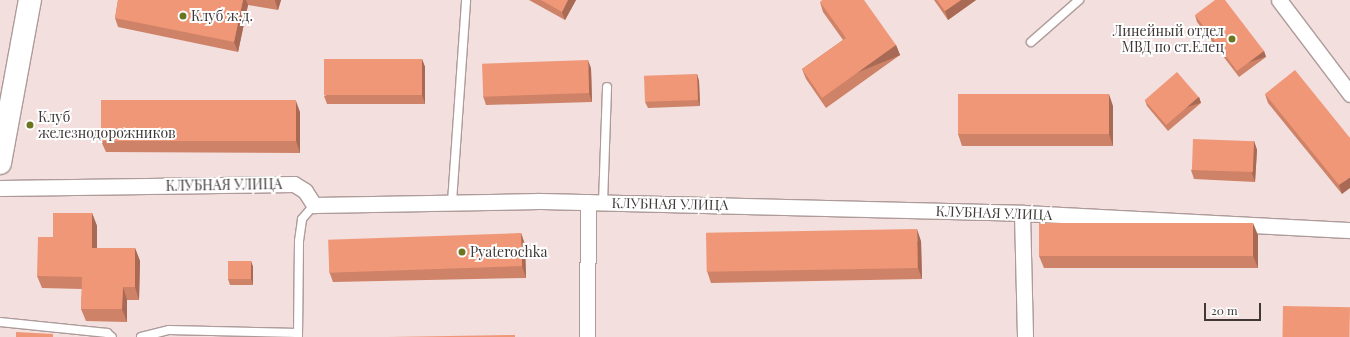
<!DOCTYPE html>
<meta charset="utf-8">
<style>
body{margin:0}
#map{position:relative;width:1350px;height:337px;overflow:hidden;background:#f3dfde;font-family:"Playfair Display",serif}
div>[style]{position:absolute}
.roads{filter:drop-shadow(1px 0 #ad9b9a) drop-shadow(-1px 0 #ad9b9a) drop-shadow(0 1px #ad9b9a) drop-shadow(0 -1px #ad9b9a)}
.lane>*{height:8px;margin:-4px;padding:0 4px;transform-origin:4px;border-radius:4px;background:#fff}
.street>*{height:15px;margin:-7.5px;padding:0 7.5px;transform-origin:7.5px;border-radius:7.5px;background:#fff}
.secondary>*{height:22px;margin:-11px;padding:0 11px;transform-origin:11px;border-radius:11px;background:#fff}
.wall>*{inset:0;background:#ce8267}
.shaded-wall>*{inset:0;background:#a86a54;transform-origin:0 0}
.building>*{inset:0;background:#f09778;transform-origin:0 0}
.dots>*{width:11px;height:11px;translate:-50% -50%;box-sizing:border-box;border:2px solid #fff;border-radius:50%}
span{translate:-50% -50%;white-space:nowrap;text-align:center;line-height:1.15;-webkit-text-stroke:4px #fff;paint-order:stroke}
.poi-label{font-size:14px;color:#3f3837}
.left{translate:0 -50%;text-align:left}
.right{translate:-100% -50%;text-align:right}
.street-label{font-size:14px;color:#3f3837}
.scale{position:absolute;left:1204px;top:303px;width:57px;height:18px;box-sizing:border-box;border:2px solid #3f3837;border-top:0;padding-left:5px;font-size:12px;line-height:14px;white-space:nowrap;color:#3f3837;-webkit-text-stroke:3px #fff;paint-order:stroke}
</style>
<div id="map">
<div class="roads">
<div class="lane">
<i style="left:1031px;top:42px;width:64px;rotate:-41.2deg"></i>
<i style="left:452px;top:202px;width:202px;rotate:-86deg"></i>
<i style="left:603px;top:203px;width:116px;rotate:-88deg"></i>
<i style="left:0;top:322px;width:108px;rotate:5.9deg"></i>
<i style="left:107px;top:333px;width:6px;rotate:39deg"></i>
<i style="left:141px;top:337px;width:29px;rotate:-14deg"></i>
<i style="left:169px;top:330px;width:129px;rotate:1.3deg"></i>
<i style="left:298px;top:337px;width:96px;rotate:-89.4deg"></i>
<i style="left:299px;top:241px;width:22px;rotate:-82deg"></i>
<i style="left:302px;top:219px;width:18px;rotate:-49deg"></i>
</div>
<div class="street">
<i style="left:1279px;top:0;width:118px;rotate:52.9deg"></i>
<i style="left:0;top:188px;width:294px;rotate:-0.8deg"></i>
<i style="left:294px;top:184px;width:13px;rotate:32deg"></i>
<i style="left:305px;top:191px;width:17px;rotate:57deg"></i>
<i style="left:314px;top:205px;width:225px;rotate:-1deg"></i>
<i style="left:539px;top:201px;width:483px;rotate:1.4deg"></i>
<i style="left:1022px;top:213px;width:328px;rotate:3deg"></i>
<i style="left:1022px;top:213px;width:124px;rotate:88.6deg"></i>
<i style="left:587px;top:337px;width:135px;rotate:-89.6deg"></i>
</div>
<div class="secondary">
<i style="left:0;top:163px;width:166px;rotate:-79.6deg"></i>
</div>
</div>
<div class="wall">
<i style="clip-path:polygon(118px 0,281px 0,278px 10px,248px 5px,238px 52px,118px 27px,115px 18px)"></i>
<i style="clip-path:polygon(529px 0,576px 0,565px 20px)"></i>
<i style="clip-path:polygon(934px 0,976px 0,948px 20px)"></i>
<i style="clip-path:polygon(820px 2px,896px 45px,900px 55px,826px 108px,806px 79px,802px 69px,843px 40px,823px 12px)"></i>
<i style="clip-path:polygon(1195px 15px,1264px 51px,1266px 57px,1239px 77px,1197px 22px)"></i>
<i style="clip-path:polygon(422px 59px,425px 67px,425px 104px,327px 104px,324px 96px)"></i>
<i style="clip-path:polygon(591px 68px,592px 102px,486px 105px,483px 96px)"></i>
<i style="clip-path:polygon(697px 74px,699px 81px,700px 106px,648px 108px,645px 102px)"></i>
<i style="clip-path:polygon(1265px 94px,1350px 138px,1342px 194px,1268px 103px)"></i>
<i style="clip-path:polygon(1199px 97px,1201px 103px,1168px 131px,1147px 106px,1145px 100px)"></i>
<i style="clip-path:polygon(1113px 106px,1113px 146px,962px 146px,958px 134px)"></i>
<i style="clip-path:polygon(300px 112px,300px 153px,106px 152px,101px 141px)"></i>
<i style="clip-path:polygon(1254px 141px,1257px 150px,1255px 182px,1194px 179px,1191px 170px)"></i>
<i style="clip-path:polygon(92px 213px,97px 226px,97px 248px,135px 248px,140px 261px,139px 300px,127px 300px,127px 322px,86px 321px,81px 309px,82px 289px,42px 288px,37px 276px,53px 237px)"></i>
<i style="clip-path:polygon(521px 233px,525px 245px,526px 278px,333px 282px,329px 271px)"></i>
<i style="clip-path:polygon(1258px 235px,1258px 268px,1044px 268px,1039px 256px)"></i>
<i style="clip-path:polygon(921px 241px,922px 279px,711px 283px,707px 271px)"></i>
<i style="clip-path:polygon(251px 261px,253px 267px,253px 285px,230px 285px,228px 279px)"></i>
</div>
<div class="shaded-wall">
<i style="clip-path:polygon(243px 0,246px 0,248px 5px,238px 52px,234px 42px)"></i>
<i style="clip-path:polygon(275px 0,281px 0,278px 10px,275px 1px)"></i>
<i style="clip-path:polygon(568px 0,576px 0,565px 20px,562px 12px)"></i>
<i style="clip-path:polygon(961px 0,976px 0,948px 20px,945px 11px)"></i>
<i style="left:896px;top:45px;width:11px;height:91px;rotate:68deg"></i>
<i style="left:1264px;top:51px;width:6px;height:34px;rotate:72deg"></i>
<i style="clip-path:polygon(422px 59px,425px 67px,425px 104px,422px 95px)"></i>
<i style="clip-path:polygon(588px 60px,591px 68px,592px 102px,589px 93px)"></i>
<i style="clip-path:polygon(697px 74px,699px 81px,700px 106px,698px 100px)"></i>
<i style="clip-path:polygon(1109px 94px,1113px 106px,1113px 146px,1109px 134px)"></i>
<i style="left:1199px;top:97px;width:6px;height:43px;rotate:72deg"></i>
<i style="clip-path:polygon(296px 101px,300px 112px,300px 153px,296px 141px)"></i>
<i style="clip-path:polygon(1254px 141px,1257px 150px,1255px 182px,1252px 173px)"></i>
<i style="clip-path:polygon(1350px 177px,1350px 188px,1342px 194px,1339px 185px)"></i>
<i style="clip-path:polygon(92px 213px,97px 226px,97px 260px,92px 248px)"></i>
<i style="clip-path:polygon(1253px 223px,1258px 235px,1258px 268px,1253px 256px)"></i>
<i style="clip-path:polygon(917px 229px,921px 241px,922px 279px,918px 268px)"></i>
<i style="clip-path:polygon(521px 233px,525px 245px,526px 278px,522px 266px)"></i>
<i style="clip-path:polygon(135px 248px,140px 261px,139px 300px,135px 287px)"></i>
<i style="clip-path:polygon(251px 261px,253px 267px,253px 285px,251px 279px)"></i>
<i style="clip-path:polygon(123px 287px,127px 300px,127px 322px,122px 309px)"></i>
</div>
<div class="building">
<i style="clip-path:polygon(118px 0,243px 0,234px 42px,115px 18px)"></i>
<i style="clip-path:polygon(541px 0,568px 0,562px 12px)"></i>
<i style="clip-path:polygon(822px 0,864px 0,896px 45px,822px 98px,802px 69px,846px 38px,820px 2px)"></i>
<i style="clip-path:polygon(937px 0,961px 0,945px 11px)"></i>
<i style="clip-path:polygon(1215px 0,1225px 0,1264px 51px,1237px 71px,1195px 15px)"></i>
<i style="left:422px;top:59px;width:36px;height:98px;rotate:90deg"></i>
<i style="left:588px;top:60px;width:33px;height:106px;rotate:88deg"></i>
<i style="clip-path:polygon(1295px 70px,1350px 138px,1350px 177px,1339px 185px,1265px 94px)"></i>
<i style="left:1177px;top:72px;width:33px;height:43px;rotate:49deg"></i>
<i style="left:697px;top:74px;width:26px;height:53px;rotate:88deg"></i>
<i style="left:958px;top:94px;width:151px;height:40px"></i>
<i style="left:101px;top:100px;width:195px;height:41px"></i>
<i style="left:1193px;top:139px;width:61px;height:31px;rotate:2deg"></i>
<i style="clip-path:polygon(53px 213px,92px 213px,92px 248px,135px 248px,135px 287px,123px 287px,122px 309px,81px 309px,82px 277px,37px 276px,38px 237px,53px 237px)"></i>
<i style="left:1039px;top:223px;width:214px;height:33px"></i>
<i style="left:917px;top:229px;width:39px;height:211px;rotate:89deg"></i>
<i style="left:521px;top:233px;width:33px;height:193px;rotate:88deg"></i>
<i style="left:251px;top:261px;width:18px;height:23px;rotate:90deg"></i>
<i style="left:1283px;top:306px;width:67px;height:31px;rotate:1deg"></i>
<i style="clip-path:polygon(16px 332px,53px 334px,53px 337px,16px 337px)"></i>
<i style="clip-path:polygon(515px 335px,515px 337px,388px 337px)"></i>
</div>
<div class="dots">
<i style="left:183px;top:16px;background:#6c7620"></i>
<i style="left:1232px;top:39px;background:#6c7620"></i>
<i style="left:30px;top:125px;background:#6c7620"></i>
<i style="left:462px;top:252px;background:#6c7620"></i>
</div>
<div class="poi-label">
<span class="left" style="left:191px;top:16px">Клуб ж.д.</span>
<span class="right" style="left:1224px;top:39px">Линейный отдел<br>МВД по ст.Елец</span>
<span class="left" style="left:38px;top:125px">Клуб<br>железнодорожников</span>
<span class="left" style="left:470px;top:252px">Pyaterochka</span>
</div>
<div class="street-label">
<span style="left:224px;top:185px;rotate:-1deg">КЛУБНАЯ УЛИЦА</span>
<span style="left:670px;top:204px;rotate:1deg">КЛУБНАЯ УЛИЦА</span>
<span style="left:994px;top:213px;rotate:2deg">КЛУБНАЯ УЛИЦА</span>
</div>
<div class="scale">20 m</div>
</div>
